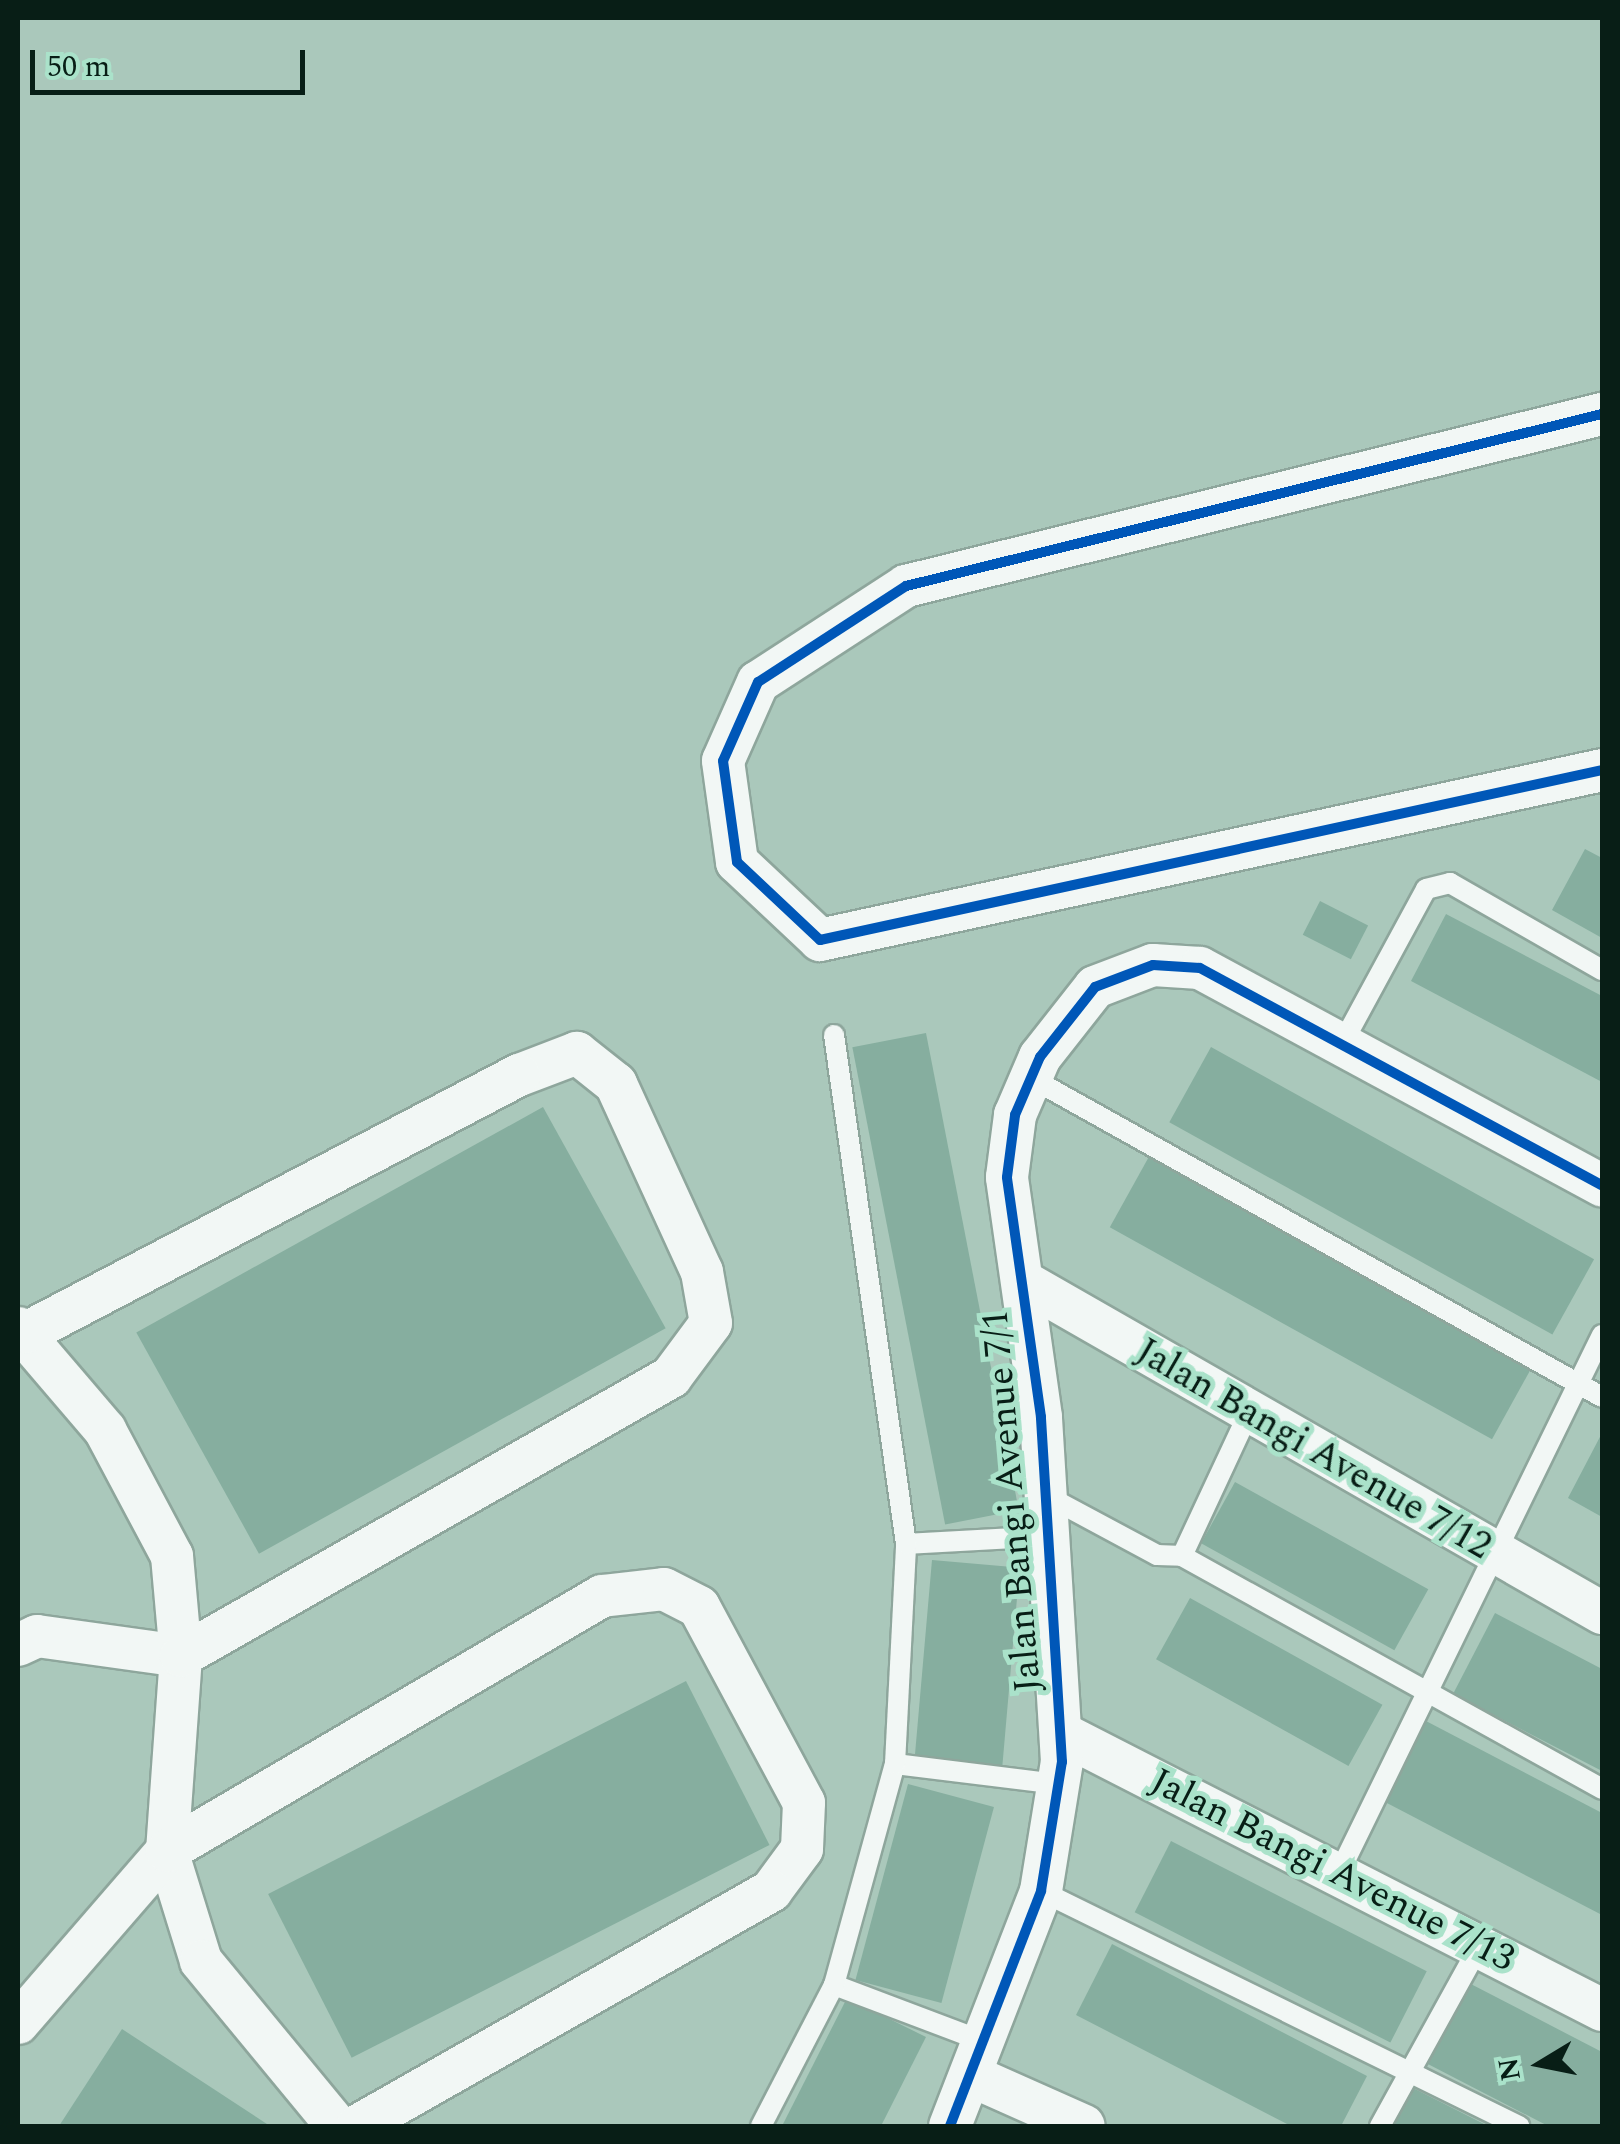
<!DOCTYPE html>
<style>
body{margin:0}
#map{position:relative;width:1620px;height:2144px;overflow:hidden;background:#aac8bb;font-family:Spectral,serif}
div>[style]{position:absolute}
.building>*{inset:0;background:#86ae9f;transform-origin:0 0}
.roads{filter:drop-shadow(2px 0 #8ea69c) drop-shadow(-2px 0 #8ea69c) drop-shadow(0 2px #8ea69c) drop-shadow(0 -2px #8ea69c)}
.lane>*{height:20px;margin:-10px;padding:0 10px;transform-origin:10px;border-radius:10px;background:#f2f7f5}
.street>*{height:42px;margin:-21px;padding:0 21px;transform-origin:21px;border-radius:21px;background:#f2f7f5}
.cycleway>*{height:10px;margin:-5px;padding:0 5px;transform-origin:5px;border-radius:5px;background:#0057b8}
span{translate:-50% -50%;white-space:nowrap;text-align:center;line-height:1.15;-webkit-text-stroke:10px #aae2ca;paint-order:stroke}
.street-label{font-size:38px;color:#081e16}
.frame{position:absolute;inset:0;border:20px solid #081e16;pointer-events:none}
.north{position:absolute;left:1490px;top:2014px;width:100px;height:100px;-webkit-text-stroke:8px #aae2ca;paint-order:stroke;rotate:260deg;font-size:28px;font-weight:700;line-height:40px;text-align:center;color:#081e16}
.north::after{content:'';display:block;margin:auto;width:35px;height:45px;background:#081e16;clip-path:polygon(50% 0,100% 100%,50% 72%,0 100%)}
.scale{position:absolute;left:30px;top:50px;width:275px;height:45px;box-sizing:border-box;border:5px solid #081e16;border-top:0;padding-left:12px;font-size:30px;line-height:35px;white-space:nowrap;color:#081e16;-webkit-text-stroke:8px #aae2ca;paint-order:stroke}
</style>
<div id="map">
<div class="building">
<i style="clip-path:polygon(1585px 849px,1602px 858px,1602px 938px,1552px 910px)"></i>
<i style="left:1320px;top:901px;width:54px;height:38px;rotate:27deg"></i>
<i style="clip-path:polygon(1446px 914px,1602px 996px,1602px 1082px,1411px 981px)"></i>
<i style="left:926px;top:1033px;width:486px;height:75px;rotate:79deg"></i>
<i style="left:1211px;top:1047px;width:438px;height:86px;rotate:29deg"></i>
<i style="left:543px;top:1107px;width:253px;height:465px;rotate:61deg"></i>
<i style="left:1151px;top:1153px;width:437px;height:85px;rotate:29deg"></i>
<i style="clip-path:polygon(1602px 1433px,1602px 1517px,1568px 1498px)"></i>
<i style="left:1235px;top:1482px;width:221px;height:70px;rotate:29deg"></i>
<i style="left:932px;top:1560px;width:88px;height:203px;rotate:5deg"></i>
<i style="left:1190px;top:1598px;width:220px;height:70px;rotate:29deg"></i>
<i style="clip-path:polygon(1495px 1613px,1602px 1669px,1602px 1771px,1453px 1694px)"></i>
<i style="left:686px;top:1681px;width:184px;height:469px;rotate:63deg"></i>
<i style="clip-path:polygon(1426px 1721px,1602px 1813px,1602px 1915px,1385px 1802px)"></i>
<i style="left:908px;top:1784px;width:89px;height:203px;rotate:15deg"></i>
<i style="left:1171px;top:1841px;width:287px;height:80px;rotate:27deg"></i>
<i style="clip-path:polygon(1112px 1944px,1367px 2076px,1341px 2126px,1291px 2126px,1076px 2015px)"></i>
<i style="clip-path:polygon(1465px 1981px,1602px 2052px,1602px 2126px,1548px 2126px,1424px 2062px)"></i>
<i style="clip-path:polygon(847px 1998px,926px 2037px,881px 2126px,782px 2126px)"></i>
<i style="clip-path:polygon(122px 2029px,270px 2126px,59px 2126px)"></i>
<i style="clip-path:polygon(1409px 2086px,1488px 2126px,1389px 2126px)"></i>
</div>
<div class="roads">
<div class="lane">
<i style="left:1342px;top:1044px;width:176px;rotate:-61.5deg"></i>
<i style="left:1426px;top:889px;width:25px;rotate:-14deg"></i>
<i style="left:1450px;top:883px;width:175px;rotate:29.8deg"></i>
<i style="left:1031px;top:1078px;width:654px;rotate:29.19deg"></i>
<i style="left:1047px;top:1496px;width:125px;rotate:28.2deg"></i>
<i style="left:1157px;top:1555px;width:25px;rotate:2deg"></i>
<i style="left:1182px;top:1556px;width:159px;rotate:-65deg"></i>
<i style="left:906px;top:1544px;width:144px;rotate:-3.2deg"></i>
<i style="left:1182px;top:1556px;width:480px;rotate:29deg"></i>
<i style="left:895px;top:1764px;width:165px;rotate:7deg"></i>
<i style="left:1338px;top:1875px;width:601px;rotate:-63.95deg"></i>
<i style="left:1041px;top:1891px;width:533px;rotate:26.18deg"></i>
<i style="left:834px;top:1985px;width:161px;rotate:20.7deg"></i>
<i style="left:761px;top:2126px;width:159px;rotate:-62.6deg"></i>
<i style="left:834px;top:1985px;width:229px;rotate:-74.6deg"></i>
<i style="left:895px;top:1764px;width:220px;rotate:-87.1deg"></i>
<i style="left:906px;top:1544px;width:514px;rotate:-98.05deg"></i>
<i style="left:1380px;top:2126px;width:205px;rotate:-61.1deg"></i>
</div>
<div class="street">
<i style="left:1602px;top:414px;width:717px;rotate:166.12deg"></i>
<i style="left:906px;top:586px;width:176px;rotate:147deg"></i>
<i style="left:758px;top:682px;width:86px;rotate:113.9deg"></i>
<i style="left:723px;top:761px;width:102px;rotate:82.1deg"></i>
<i style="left:737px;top:862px;width:114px;rotate:43.2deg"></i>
<i style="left:820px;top:940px;width:800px;rotate:-12.26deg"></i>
<i style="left:1026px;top:1283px;width:664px;rotate:29.81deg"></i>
<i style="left:18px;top:1328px;width:134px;rotate:49.5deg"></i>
<i style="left:105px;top:1430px;width:143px;rotate:62deg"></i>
<i style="left:172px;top:1556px;width:100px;rotate:84.9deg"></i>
<i style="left:181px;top:1656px;width:196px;rotate:94.1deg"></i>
<i style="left:167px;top:1851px;width:115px;rotate:72.8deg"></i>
<i style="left:201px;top:1961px;width:214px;rotate:50.5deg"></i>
<i style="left:18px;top:1645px;width:21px;rotate:-25deg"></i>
<i style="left:37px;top:1636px;width:145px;rotate:7.9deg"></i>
<i style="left:181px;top:1656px;width:564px;rotate:-29.66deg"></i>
<i style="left:671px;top:1377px;width:67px;rotate:-53.5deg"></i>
<i style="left:711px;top:1323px;width:52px;rotate:-100deg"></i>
<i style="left:702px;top:1272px;width:207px;rotate:-114.6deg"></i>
<i style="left:616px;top:1084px;width:50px;rotate:-141.5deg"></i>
<i style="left:577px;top:1053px;width:62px;rotate:159.2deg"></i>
<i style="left:519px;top:1075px;width:554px;rotate:152.37deg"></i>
<i style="left:1061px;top:1733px;width:608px;rotate:27.11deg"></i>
<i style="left:18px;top:2023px;width:228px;rotate:-49.1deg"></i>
<i style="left:167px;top:1851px;width:504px;rotate:-30.38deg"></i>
<i style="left:602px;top:1596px;width:62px;rotate:-6.4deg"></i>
<i style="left:664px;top:1589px;width:39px;rotate:27deg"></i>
<i style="left:699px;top:1607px;width:222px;rotate:61.8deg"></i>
<i style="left:804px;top:1803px;width:46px;rotate:92.5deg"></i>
<i style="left:802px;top:1849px;width:52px;rotate:126.4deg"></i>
<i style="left:771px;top:1891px;width:476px;rotate:150.4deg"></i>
<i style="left:974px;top:2077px;width:120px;rotate:24deg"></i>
<i style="left:950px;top:2126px;width:252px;rotate:-68.8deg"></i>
<i style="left:1041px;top:1891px;width:131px;rotate:-80.8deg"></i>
<i style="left:1062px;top:1762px;width:346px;rotate:-93.5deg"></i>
<i style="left:1041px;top:1417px;width:242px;rotate:-98.1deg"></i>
<i style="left:1007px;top:1177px;width:63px;rotate:-82.6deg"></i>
<i style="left:1015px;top:1115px;width:63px;rotate:-66.7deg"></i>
<i style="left:1040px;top:1057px;width:89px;rotate:-51.8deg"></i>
<i style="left:1095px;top:987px;width:62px;rotate:-20.8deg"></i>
<i style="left:1153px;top:965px;width:47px;rotate:3.7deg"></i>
<i style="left:1200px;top:968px;width:457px;rotate:28.4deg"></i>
</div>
</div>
<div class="cycleway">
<i style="left:1602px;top:414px;width:717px;rotate:166.12deg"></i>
<i style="left:906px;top:586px;width:176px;rotate:147deg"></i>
<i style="left:758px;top:682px;width:86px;rotate:113.9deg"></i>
<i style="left:723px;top:761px;width:102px;rotate:82.1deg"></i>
<i style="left:737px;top:862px;width:114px;rotate:43.2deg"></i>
<i style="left:820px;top:940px;width:800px;rotate:-12.26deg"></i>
<i style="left:950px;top:2126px;width:252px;rotate:-68.8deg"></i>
<i style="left:1041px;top:1891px;width:131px;rotate:-80.8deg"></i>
<i style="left:1062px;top:1762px;width:346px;rotate:-93.5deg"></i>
<i style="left:1041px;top:1417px;width:242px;rotate:-98.1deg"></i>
<i style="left:1007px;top:1177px;width:63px;rotate:-82.6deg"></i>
<i style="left:1015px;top:1115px;width:63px;rotate:-66.7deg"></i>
<i style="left:1040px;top:1057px;width:89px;rotate:-51.8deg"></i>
<i style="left:1095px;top:987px;width:62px;rotate:-20.8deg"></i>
<i style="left:1153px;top:965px;width:47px;rotate:3.7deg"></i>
<i style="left:1200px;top:968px;width:457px;rotate:28.4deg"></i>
</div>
<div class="street-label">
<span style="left:1313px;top:1450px;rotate:30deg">Jalan Bangi Avenue 7/12</span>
<span style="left:1013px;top:1501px;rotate:-95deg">Jalan Bangi Avenue 7/1</span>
<span style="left:1332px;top:1871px;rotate:27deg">Jalan Bangi Avenue 7/13</span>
</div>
<div class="frame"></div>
<div class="north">N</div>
<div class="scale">50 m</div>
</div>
